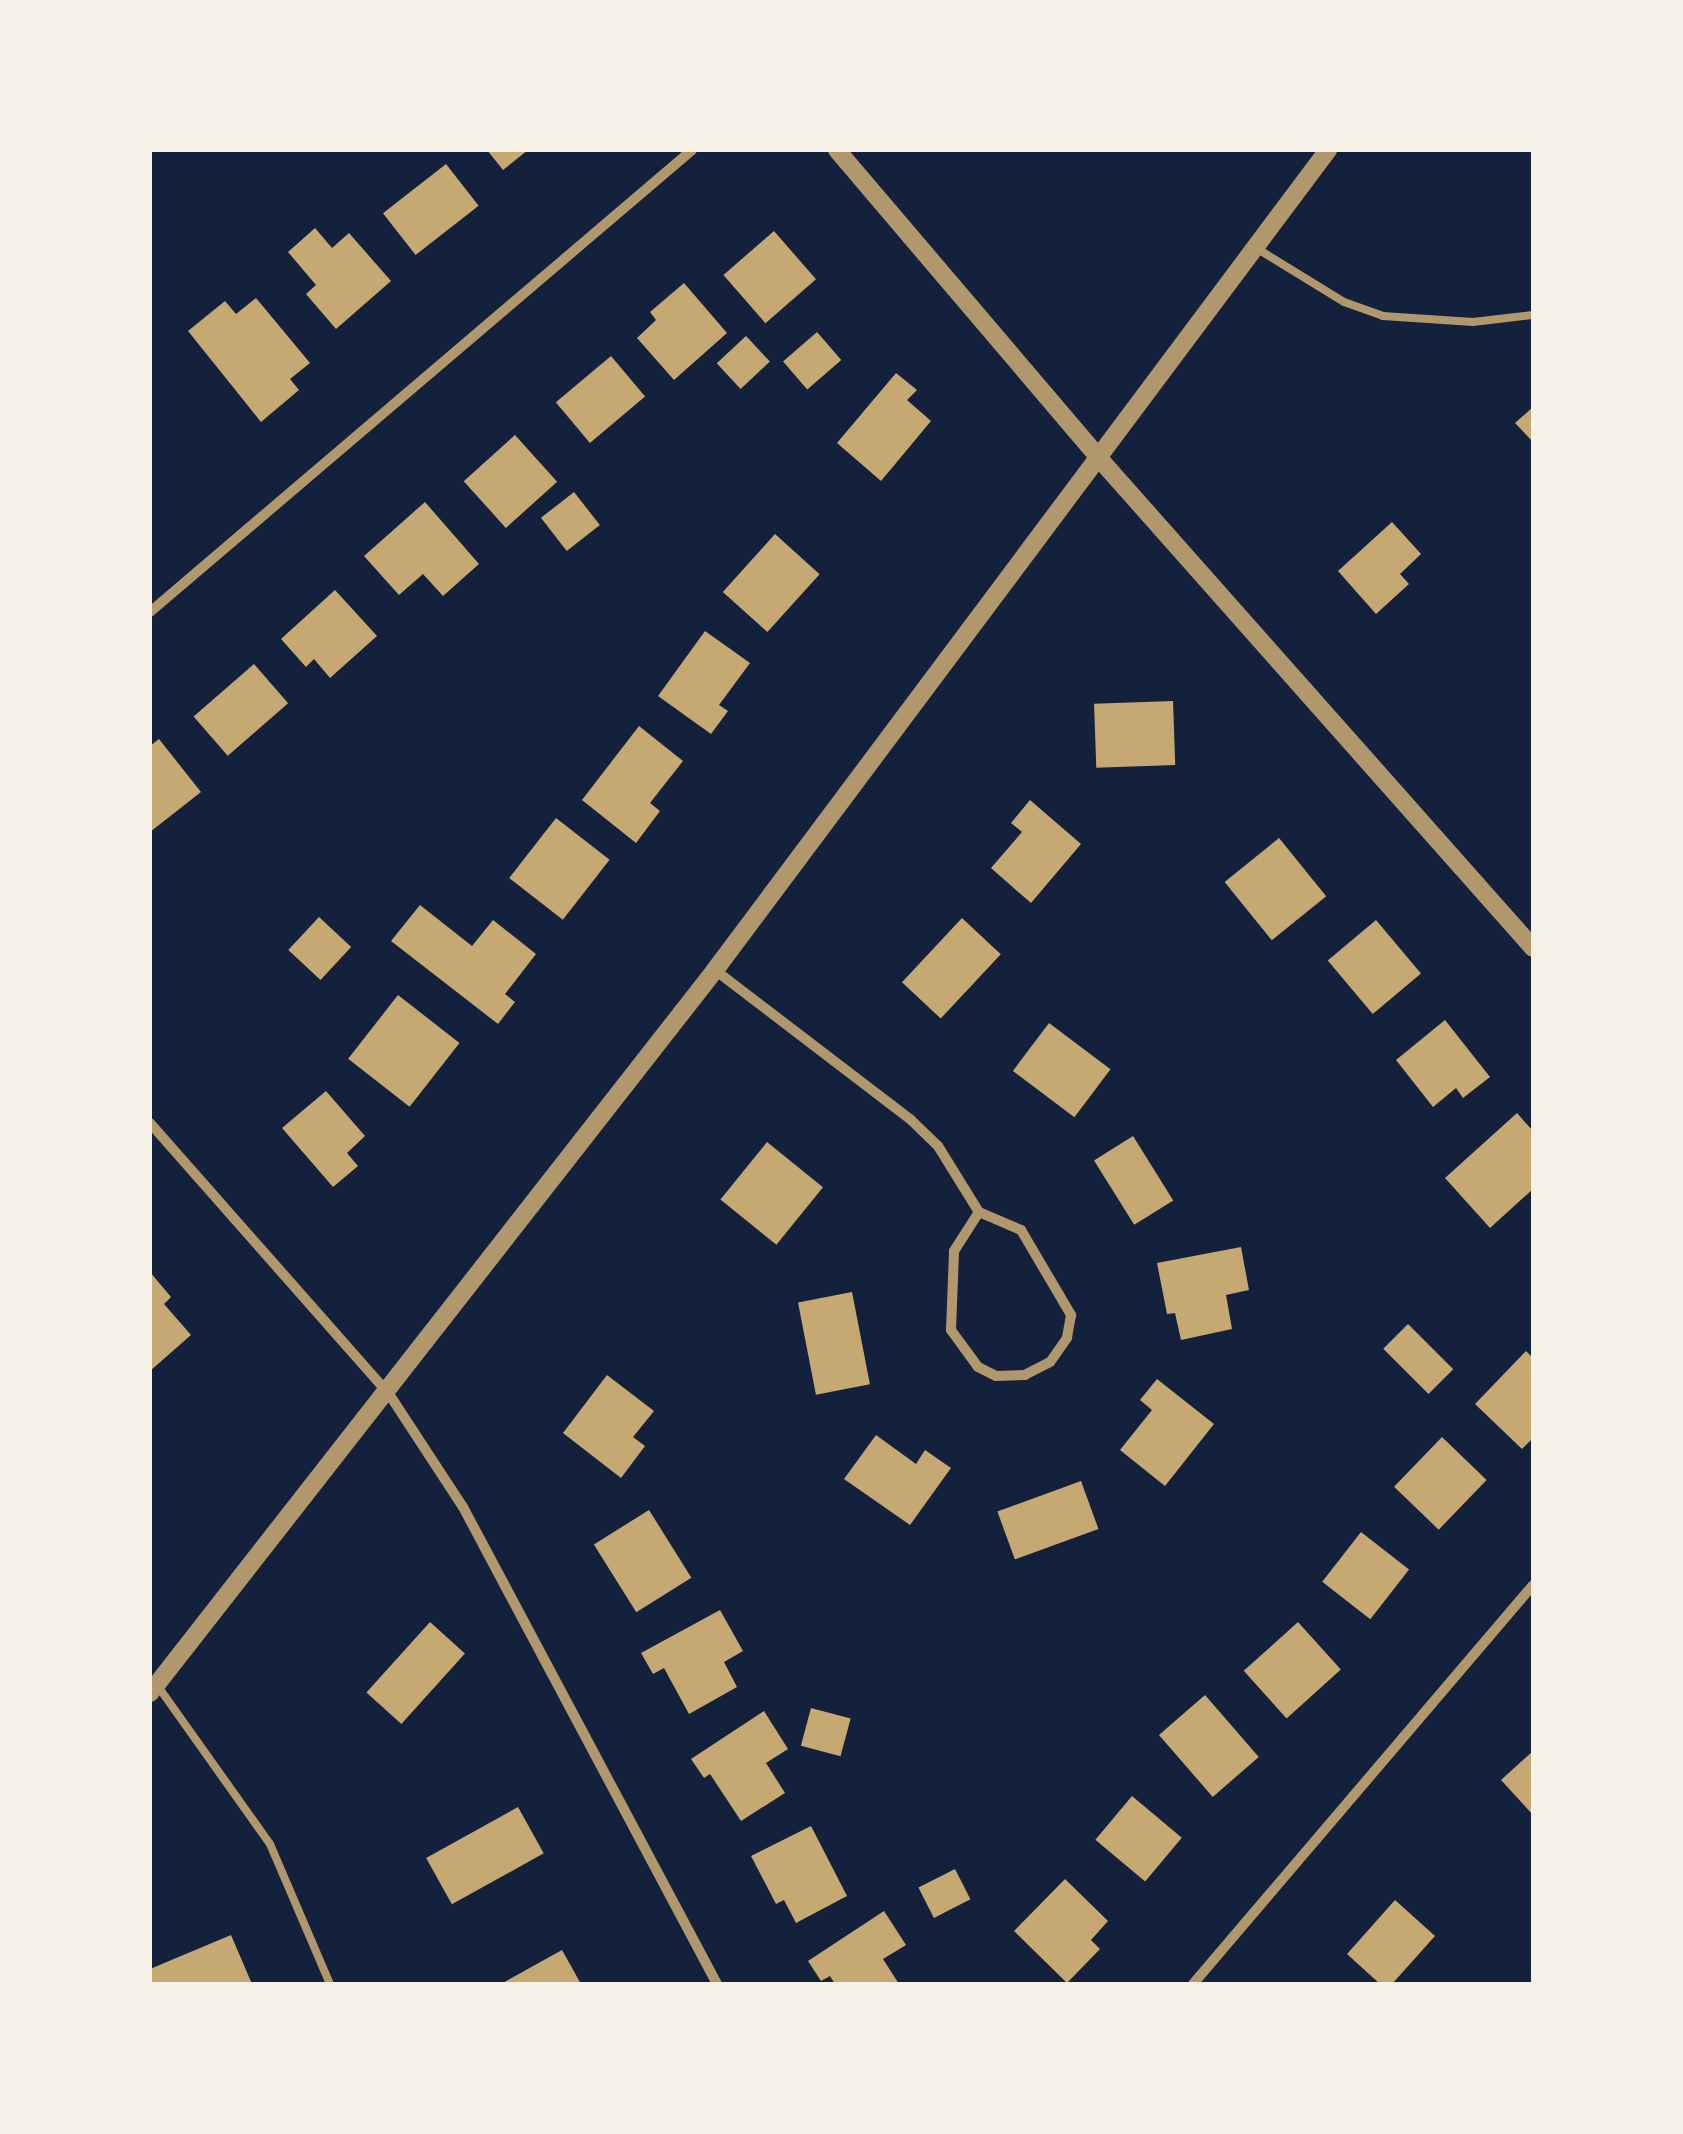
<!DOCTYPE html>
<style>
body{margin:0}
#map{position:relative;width:1683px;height:2134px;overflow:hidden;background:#14213d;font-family:"Golos Text",sans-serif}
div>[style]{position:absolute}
.building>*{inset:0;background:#c6a872;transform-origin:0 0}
.service>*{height:8px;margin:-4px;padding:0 4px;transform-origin:4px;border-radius:4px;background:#b1986c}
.minor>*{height:10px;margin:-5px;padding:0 5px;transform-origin:5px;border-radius:5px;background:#b1986c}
.tertiary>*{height:18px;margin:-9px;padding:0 9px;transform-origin:9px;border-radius:9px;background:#b1986c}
span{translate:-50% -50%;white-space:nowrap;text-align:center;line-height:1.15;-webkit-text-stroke:10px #f6f1e7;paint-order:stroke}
.frame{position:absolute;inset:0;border:152px solid #f6f1e7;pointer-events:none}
</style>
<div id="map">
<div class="building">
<i style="clip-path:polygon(487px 150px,528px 150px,503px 170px)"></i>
<i style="left:446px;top:164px;width:53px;height:80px;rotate:52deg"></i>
<i style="clip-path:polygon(315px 228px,332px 248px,349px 233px,391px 281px,336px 329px,306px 294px,316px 285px,288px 252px)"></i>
<i style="left:774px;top:231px;width:64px;height:67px;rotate:49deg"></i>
<i style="clip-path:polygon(684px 283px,727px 333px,674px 380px,637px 338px,656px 320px,650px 312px)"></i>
<i style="clip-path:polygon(256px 298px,310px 363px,290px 379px,299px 390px,261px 422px,188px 331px,225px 301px,236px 314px)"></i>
<i style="left:817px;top:332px;width:37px;height:45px;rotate:49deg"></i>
<i style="left:746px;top:336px;width:35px;height:40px;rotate:47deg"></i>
<i style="left:611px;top:356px;width:53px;height:72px;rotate:50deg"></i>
<i style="clip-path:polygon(896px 373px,917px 390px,907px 400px,931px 421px,881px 481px,837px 443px)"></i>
<i style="clip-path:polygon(1533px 407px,1533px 442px,1515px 423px)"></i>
<i style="left:515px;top:435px;width:63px;height:69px;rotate:48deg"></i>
<i style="left:574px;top:492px;width:42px;height:42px;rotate:52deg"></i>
<i style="clip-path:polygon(425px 502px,479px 564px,443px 596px,423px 574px,399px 595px,364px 556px)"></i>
<i style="clip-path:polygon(1392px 522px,1421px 554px,1400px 574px,1409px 584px,1376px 614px,1338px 571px)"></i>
<i style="left:775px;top:534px;width:60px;height:78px;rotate:42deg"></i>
<i style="clip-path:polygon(335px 590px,377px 636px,330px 678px,314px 659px,306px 667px,281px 639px)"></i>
<i style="clip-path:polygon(705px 631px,750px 663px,719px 705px,728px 711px,711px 734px,658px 696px)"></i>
<i style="left:254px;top:664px;width:52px;height:80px;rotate:49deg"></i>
<i style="left:1173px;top:701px;width:64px;height:79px;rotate:88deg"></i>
<i style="clip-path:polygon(639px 726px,683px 761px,650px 803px,660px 811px,636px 843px,582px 800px)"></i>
<i style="clip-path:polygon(159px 739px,201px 792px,150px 832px,150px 746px)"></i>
<i style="clip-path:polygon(1030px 800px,1081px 844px,1031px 903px,991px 868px,1022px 832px,1011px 823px)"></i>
<i style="left:556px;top:818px;width:68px;height:76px;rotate:38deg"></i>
<i style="left:1279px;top:838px;width:75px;height:70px;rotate:51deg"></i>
<i style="clip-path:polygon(420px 905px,472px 946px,493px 920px,536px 954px,505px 994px,515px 1002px,498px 1024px,391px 941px)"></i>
<i style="left:319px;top:917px;width:44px;height:45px;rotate:43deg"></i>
<i style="left:962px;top:918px;width:53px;height:88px;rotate:43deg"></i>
<i style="left:1376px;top:920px;width:70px;height:63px;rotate:50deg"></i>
<i style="left:398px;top:995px;width:78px;height:81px;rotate:38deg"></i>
<i style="clip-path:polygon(1445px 1020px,1490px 1077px,1463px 1098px,1456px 1088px,1433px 1107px,1396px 1060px)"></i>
<i style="left:1049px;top:1023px;width:77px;height:60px;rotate:37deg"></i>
<i style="clip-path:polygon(326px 1091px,365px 1136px,347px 1153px,358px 1166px,333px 1187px,282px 1128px)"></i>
<i style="clip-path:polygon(1517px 1113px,1533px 1131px,1533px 1189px,1490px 1228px,1445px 1178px)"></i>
<i style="left:1133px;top:1136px;width:76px;height:46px;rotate:58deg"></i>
<i style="left:767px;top:1142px;width:72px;height:74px;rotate:39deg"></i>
<i style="clip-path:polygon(1241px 1247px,1249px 1290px,1226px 1295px,1232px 1329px,1181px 1340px,1175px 1313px,1167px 1314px,1157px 1263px)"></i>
<i style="clip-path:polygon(150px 1272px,171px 1297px,164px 1304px,191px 1335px,150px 1371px)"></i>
<i style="left:852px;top:1292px;width:94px;height:55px;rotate:79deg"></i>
<i style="left:1408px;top:1324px;width:64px;height:35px;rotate:45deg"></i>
<i style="clip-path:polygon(1526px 1351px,1533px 1358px,1533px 1438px,1522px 1449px,1475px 1404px)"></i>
<i style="clip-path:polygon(607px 1375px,654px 1411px,633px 1437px,645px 1446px,621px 1478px,563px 1433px)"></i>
<i style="clip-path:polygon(1157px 1379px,1214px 1424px,1165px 1486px,1120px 1450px,1152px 1410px,1140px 1400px)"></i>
<i style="clip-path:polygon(876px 1435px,916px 1464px,925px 1450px,951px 1468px,910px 1525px,844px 1479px)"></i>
<i style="left:1442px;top:1437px;width:62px;height:69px;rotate:44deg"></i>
<i style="left:1081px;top:1481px;width:51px;height:89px;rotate:70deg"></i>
<i style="left:649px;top:1510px;width:80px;height:65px;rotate:58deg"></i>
<i style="left:1361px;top:1532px;width:61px;height:63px;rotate:38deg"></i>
<i style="clip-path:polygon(720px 1610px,743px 1651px,724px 1662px,737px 1687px,689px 1714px,664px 1668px,653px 1674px,641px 1653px)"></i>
<i style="left:430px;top:1622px;width:47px;height:95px;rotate:42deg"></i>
<i style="left:1298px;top:1622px;width:64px;height:73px;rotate:48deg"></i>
<i style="left:1205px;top:1695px;width:82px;height:61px;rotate:49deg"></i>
<i style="left:811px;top:1708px;width:41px;height:39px;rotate:15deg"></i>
<i style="clip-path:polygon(764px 1711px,788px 1749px,766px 1763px,785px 1793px,741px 1821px,710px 1774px,704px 1778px,691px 1759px)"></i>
<i style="clip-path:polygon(1533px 1751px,1533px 1815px,1501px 1780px)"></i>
<i style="left:1132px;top:1796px;width:65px;height:57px;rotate:40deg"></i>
<i style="left:518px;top:1807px;width:53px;height:105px;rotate:61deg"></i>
<i style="clip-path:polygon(811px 1826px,847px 1896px,796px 1923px,784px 1900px,776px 1904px,751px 1856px)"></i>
<i style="left:955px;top:1869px;width:34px;height:41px;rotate:63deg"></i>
<i style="clip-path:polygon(1065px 1879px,1108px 1921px,1091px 1940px,1100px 1949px,1067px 1983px,1014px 1931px)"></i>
<i style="clip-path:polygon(1395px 1900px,1435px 1936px,1392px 1984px,1380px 1984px,1347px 1954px)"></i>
<i style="clip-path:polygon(884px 1911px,906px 1945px,883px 1959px,899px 1984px,835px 1984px,830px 1976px,821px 1981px,808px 1961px)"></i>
<i style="clip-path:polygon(231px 1935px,252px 1984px,150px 1984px,150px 1969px)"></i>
<i style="clip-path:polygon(562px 1950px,581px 1984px,501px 1984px)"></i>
</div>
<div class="service">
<i style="left:1256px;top:248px;width:103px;rotate:31.5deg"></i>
<i style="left:1344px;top:302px;width:41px;rotate:19.7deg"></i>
<i style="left:1383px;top:316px;width:90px;rotate:3.8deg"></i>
<i style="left:1473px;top:322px;width:60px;rotate:-6.7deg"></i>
<i style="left:157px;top:1685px;width:195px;rotate:54.6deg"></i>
<i style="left:270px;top:1844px;width:152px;rotate:66.8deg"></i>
</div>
<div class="minor">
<i style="left:150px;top:612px;width:712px;rotate:-40.44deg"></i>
<i style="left:715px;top:970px;width:247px;rotate:37.4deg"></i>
<i style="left:911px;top:1120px;width:37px;rotate:44deg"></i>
<i style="left:938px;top:1146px;width:78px;rotate:58.2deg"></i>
<i style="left:150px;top:1123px;width:361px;rotate:48.6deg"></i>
<i style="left:389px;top:1394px;width:135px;rotate:56.8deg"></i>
<i style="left:463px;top:1507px;width:540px;rotate:61.96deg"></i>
<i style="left:979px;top:1212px;width:46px;rotate:23.2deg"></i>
<i style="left:1021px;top:1230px;width:99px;rotate:59.5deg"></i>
<i style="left:1071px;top:1315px;width:23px;rotate:100deg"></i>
<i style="left:1067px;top:1338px;width:29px;rotate:125deg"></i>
<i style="left:1050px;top:1362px;width:28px;rotate:153deg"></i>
<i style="left:1025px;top:1375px;width:29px;rotate:178deg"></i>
<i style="left:996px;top:1376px;width:20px;rotate:-153deg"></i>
<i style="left:978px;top:1367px;width:46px;rotate:-126.1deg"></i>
<i style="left:951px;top:1330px;width:79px;rotate:-87.8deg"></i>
<i style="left:954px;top:1251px;width:46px;rotate:-57.3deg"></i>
<i style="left:1193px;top:1984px;width:524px;rotate:-49.56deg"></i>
</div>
<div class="tertiary">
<i style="left:837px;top:150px;width:402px;rotate:49.6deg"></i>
<i style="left:1097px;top:456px;width:657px;rotate:48.45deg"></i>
<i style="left:150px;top:1693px;width:918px;rotate:-51.99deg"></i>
<i style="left:715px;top:970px;width:1024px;rotate:-53.22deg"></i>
</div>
<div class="frame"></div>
</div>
